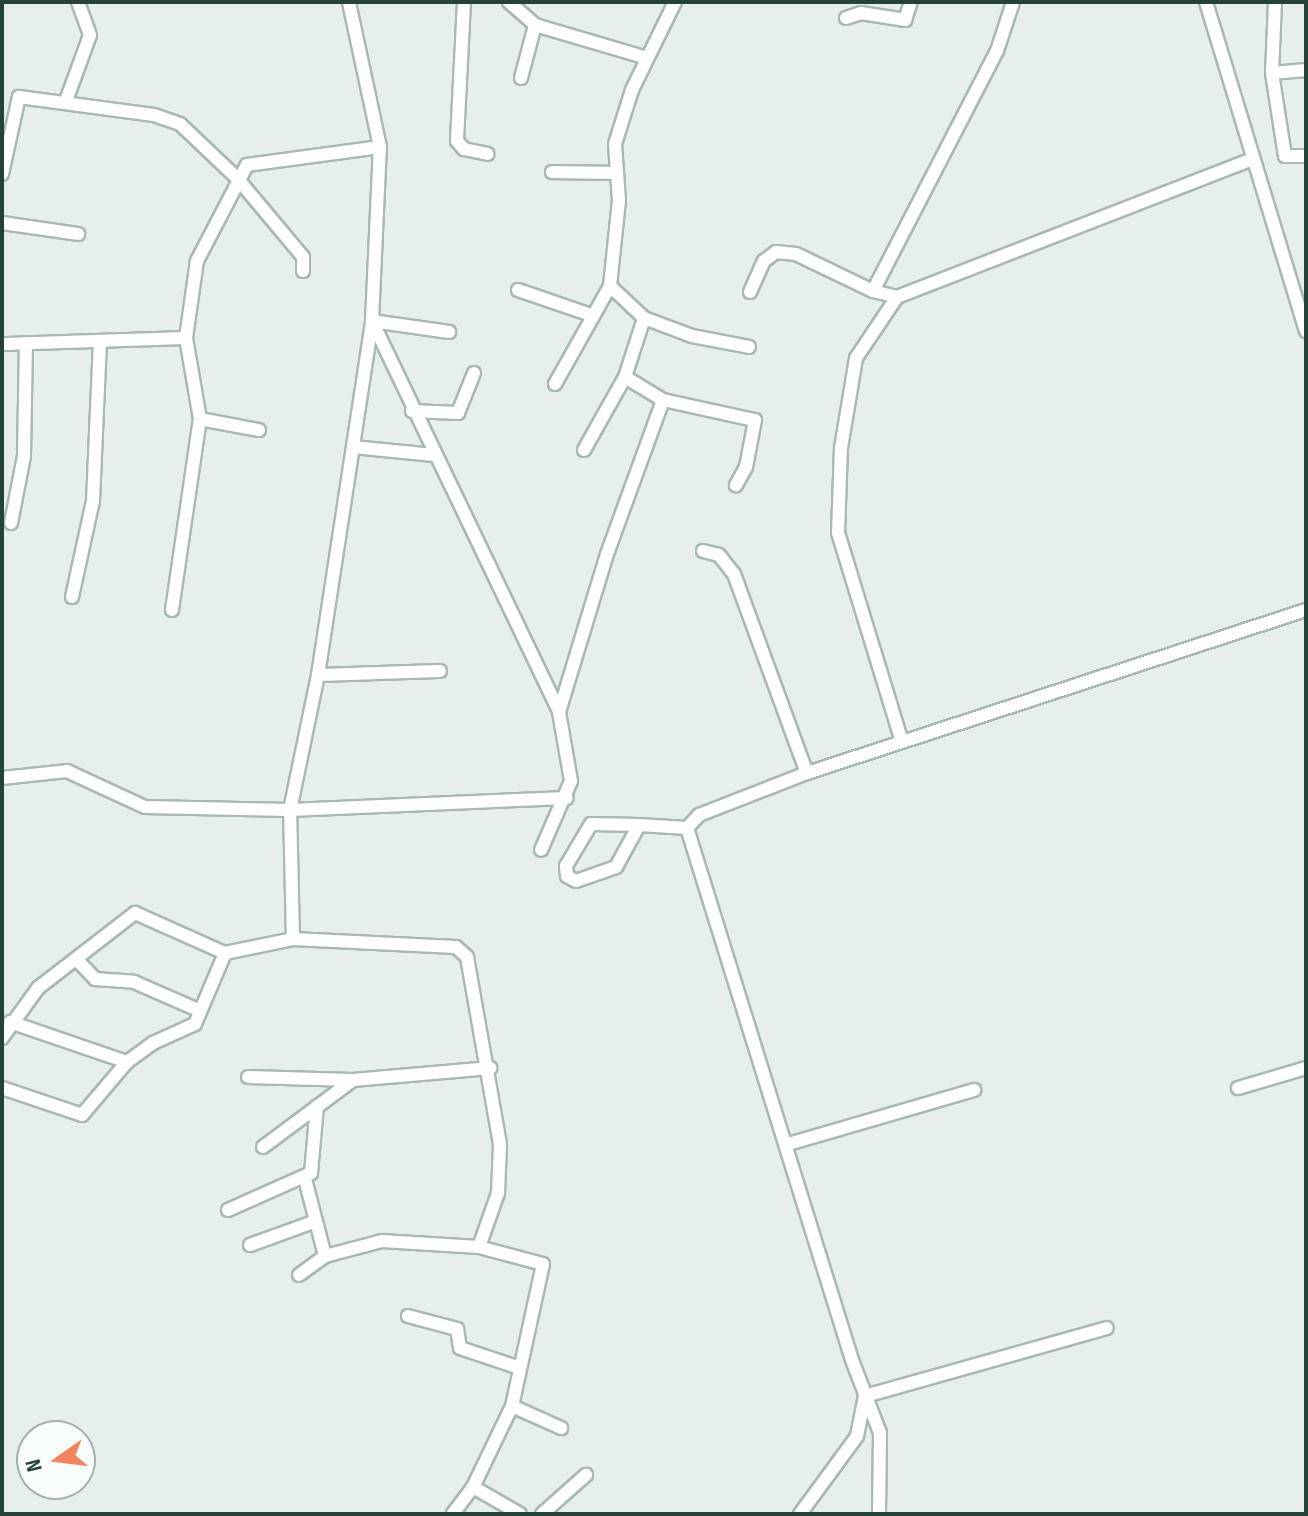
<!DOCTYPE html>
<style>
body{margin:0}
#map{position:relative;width:1308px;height:1516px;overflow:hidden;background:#e6efeb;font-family:"Sofia Sans Condensed",sans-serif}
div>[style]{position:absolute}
.roads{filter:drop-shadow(2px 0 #a8b8b2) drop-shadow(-2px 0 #a8b8b2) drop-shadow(0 2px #a8b8b2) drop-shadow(0 -2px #a8b8b2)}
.street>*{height:12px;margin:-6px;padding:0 6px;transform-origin:6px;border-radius:6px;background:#fff}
span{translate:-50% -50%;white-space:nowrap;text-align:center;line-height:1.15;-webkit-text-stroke:8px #f7fbf9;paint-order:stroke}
.frame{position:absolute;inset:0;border:4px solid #24423a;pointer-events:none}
.north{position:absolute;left:16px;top:1420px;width:80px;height:80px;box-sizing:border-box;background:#f7fbf9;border:2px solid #a3b1ad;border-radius:50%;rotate:256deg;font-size:22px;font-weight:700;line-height:32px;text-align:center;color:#24423a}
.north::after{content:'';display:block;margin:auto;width:28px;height:36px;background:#f4845f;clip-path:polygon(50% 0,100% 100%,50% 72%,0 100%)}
</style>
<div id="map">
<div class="roads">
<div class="street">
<i style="left:464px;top:2px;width:139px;rotate:92.9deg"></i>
<i style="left:457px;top:141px;width:11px;rotate:49deg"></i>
<i style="left:464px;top:149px;width:24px;rotate:12deg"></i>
<i style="left:509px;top:2px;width:35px;rotate:41deg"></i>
<i style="left:535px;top:25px;width:117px;rotate:16.4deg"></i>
<i style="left:1206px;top:2px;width:344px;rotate:73.1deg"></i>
<i style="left:1275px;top:2px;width:71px;rotate:92.4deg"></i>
<i style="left:1272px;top:73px;width:84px;rotate:81.1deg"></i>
<i style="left:1285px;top:156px;width:21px"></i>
<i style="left:846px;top:18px;width:16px;rotate:-18deg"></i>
<i style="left:861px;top:13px;width:45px;rotate:9deg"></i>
<i style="left:905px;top:20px;width:19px;rotate:-72deg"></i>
<i style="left:1272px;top:73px;width:34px;rotate:-5deg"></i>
<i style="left:521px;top:78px;width:55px;rotate:-75.2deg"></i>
<i style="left:66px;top:101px;width:70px;rotate:-70deg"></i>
<i style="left:90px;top:35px;width:35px;rotate:-110deg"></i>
<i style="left:552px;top:172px;width:65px;rotate:0.9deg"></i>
<i style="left:2px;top:174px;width:79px;rotate:-77.6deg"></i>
<i style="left:19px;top:97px;width:136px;rotate:7.6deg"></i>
<i style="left:154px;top:115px;width:28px;rotate:19deg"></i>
<i style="left:180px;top:124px;width:79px;rotate:43.5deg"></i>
<i style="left:237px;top:178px;width:103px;rotate:50.1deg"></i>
<i style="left:303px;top:257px;width:14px;rotate:90deg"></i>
<i style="left:2px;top:223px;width:77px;rotate:8.2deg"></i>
<i style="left:610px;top:286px;width:47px;rotate:43.3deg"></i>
<i style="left:644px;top:318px;width:51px;rotate:20.6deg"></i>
<i style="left:692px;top:336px;width:58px;rotate:10.9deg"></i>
<i style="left:518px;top:290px;width:77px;rotate:18.9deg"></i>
<i style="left:873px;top:291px;width:270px;rotate:-62.7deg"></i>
<i style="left:997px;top:51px;width:52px;rotate:-71.9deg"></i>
<i style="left:750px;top:292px;width:34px;rotate:-66deg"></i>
<i style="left:764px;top:261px;width:15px;rotate:-37deg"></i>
<i style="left:776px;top:252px;width:20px;rotate:6deg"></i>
<i style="left:796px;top:254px;width:85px;rotate:25.7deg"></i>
<i style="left:873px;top:291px;width:25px;rotate:14deg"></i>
<i style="left:372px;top:321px;width:78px;rotate:8.1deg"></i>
<i style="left:373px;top:323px;width:431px;rotate:64.4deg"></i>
<i style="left:559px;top:712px;width:70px;rotate:80.1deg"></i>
<i style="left:571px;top:781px;width:75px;rotate:113.5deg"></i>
<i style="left:2px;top:344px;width:184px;rotate:-1.9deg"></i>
<i style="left:625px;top:377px;width:44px;rotate:31.2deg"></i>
<i style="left:663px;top:400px;width:94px;rotate:12.3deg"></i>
<i style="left:755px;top:420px;width:48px;rotate:100.8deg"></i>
<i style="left:746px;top:467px;width:21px;rotate:119deg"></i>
<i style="left:555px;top:384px;width:112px;rotate:-60.7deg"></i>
<i style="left:610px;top:286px;width:85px;rotate:-84deg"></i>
<i style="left:619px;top:201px;width:57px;rotate:-94deg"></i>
<i style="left:615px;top:144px;width:57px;rotate:-72.5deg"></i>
<i style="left:632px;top:90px;width:98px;rotate:-64deg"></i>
<i style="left:412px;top:411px;width:46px;rotate:2.5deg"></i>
<i style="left:458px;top:413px;width:43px;rotate:-68.2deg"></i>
<i style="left:200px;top:419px;width:60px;rotate:10.6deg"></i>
<i style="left:353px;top:447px;width:81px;rotate:5.6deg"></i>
<i style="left:584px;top:450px;width:84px;rotate:-60.7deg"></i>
<i style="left:625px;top:377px;width:62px;rotate:-72.1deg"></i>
<i style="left:11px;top:523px;width:68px;rotate:-79deg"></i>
<i style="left:24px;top:456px;width:113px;rotate:-89deg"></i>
<i style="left:703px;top:551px;width:16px;rotate:14deg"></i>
<i style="left:719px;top:555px;width:24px;rotate:52deg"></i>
<i style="left:734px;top:574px;width:212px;rotate:69.9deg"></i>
<i style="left:72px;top:597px;width:98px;rotate:-77.7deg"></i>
<i style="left:93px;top:501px;width:160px;rotate:-87.5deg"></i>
<i style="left:172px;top:610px;width:193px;rotate:-81.7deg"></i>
<i style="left:200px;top:419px;width:82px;rotate:-99.8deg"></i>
<i style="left:186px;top:338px;width:78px;rotate:-81.9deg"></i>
<i style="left:197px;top:261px;width:108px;rotate:-62.5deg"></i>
<i style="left:247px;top:165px;width:134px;rotate:-7.7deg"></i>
<i style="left:318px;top:675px;width:122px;rotate:-1.9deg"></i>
<i style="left:559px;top:712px;width:165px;rotate:-73.1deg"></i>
<i style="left:607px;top:554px;width:164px;rotate:-70deg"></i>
<i style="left:902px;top:742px;width:219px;rotate:-107deg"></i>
<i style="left:838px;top:533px;width:85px;rotate:-88deg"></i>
<i style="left:841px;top:448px;width:91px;rotate:-80.5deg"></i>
<i style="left:856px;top:358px;width:73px;rotate:-56.1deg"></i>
<i style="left:897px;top:297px;width:382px;rotate:-21.2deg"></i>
<i style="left:2px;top:778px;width:65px;rotate:-6.1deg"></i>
<i style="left:67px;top:771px;width:86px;rotate:24.8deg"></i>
<i style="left:145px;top:807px;width:145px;rotate:1.2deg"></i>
<i style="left:290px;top:810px;width:277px;rotate:-2.5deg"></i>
<i style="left:639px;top:825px;width:48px;rotate:118.7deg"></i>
<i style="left:616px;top:867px;width:42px;rotate:160.7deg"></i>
<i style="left:576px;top:881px;width:10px;rotate:-151deg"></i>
<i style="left:567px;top:876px;width:10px;rotate:-96deg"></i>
<i style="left:566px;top:866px;width:49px;rotate:-59.2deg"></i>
<i style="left:591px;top:824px;width:48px;rotate:1.2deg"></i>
<i style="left:639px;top:825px;width:48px;rotate:3.6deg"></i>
<i style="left:293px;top:939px;width:163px;rotate:2.8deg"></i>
<i style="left:456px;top:947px;width:15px;rotate:42deg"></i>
<i style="left:467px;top:957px;width:190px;rotate:80deg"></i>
<i style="left:500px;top:1144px;width:49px;rotate:92.3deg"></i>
<i style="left:498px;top:1193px;width:57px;rotate:109.4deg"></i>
<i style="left:76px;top:959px;width:28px;rotate:46deg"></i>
<i style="left:95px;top:979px;width:39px;rotate:4deg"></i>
<i style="left:134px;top:982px;width:70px;rotate:23.6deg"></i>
<i style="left:10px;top:1022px;width:124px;rotate:18.9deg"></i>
<i style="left:2px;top:1038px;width:62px;rotate:-54.2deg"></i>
<i style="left:38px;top:988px;width:123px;rotate:-37.7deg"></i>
<i style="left:135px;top:913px;width:98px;rotate:24deg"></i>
<i style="left:225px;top:953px;width:69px;rotate:-11.6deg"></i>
<i style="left:293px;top:939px;width:129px;rotate:-91.3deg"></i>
<i style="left:290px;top:810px;width:138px;rotate:-78.3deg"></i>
<i style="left:318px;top:675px;width:358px;rotate:-81.3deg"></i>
<i style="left:372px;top:321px;width:174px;rotate:-87.4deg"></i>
<i style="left:380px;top:147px;width:148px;rotate:-102.1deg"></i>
<i style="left:248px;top:1077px;width:105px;rotate:1.6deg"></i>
<i style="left:353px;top:1080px;width:138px;rotate:-5deg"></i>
<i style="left:2px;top:1088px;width:84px;rotate:18.6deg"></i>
<i style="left:82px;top:1115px;width:70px;rotate:-49.7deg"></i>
<i style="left:127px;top:1062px;width:32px;rotate:-36deg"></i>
<i style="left:153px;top:1043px;width:46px;rotate:-24.3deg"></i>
<i style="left:195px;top:1024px;width:77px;rotate:-67.1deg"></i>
<i style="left:1238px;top:1088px;width:71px;rotate:-16.4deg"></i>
<i style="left:788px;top:1144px;width:194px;rotate:-16.2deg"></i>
<i style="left:263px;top:1147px;width:112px;rotate:-36.7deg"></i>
<i style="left:305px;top:1179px;width:80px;rotate:75.4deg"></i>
<i style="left:228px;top:1210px;width:91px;rotate:-24deg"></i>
<i style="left:311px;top:1173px;width:67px;rotate:-84.9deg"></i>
<i style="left:250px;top:1245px;width:70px;rotate:-20deg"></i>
<i style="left:299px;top:1275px;width:32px;rotate:-36deg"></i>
<i style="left:325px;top:1256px;width:59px;rotate:-14.7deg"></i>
<i style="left:382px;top:1241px;width:97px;rotate:3.5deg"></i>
<i style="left:479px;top:1247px;width:66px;rotate:14.9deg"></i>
<i style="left:543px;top:1264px;width:145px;rotate:102.3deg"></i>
<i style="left:512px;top:1406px;width:90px;rotate:115.7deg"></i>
<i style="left:473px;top:1487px;width:34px;rotate:127deg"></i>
<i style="left:408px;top:1316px;width:51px;rotate:14.9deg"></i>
<i style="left:457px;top:1329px;width:19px;rotate:81deg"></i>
<i style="left:460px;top:1348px;width:60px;rotate:18.4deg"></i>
<i style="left:865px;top:1396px;width:251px;rotate:-15.7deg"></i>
<i style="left:512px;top:1406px;width:54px;rotate:24.2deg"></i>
<i style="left:473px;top:1487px;width:54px;rotate:29.9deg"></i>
<i style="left:542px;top:1514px;width:59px;rotate:-41.6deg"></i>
<i style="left:800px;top:1514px;width:97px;rotate:-53.8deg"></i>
<i style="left:857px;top:1436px;width:41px;rotate:-78.7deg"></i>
<i style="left:879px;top:1514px;width:81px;rotate:-89.3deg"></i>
<i style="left:880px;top:1433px;width:78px;rotate:-111deg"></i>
<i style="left:852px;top:1360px;width:557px;rotate:-107.23deg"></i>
<i style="left:687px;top:828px;width:18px;rotate:-47deg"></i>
<i style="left:699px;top:815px;width:116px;rotate:-21.3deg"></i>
<i style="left:807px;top:773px;width:525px;rotate:-18.09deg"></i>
</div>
</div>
<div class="frame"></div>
<div class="north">N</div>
</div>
